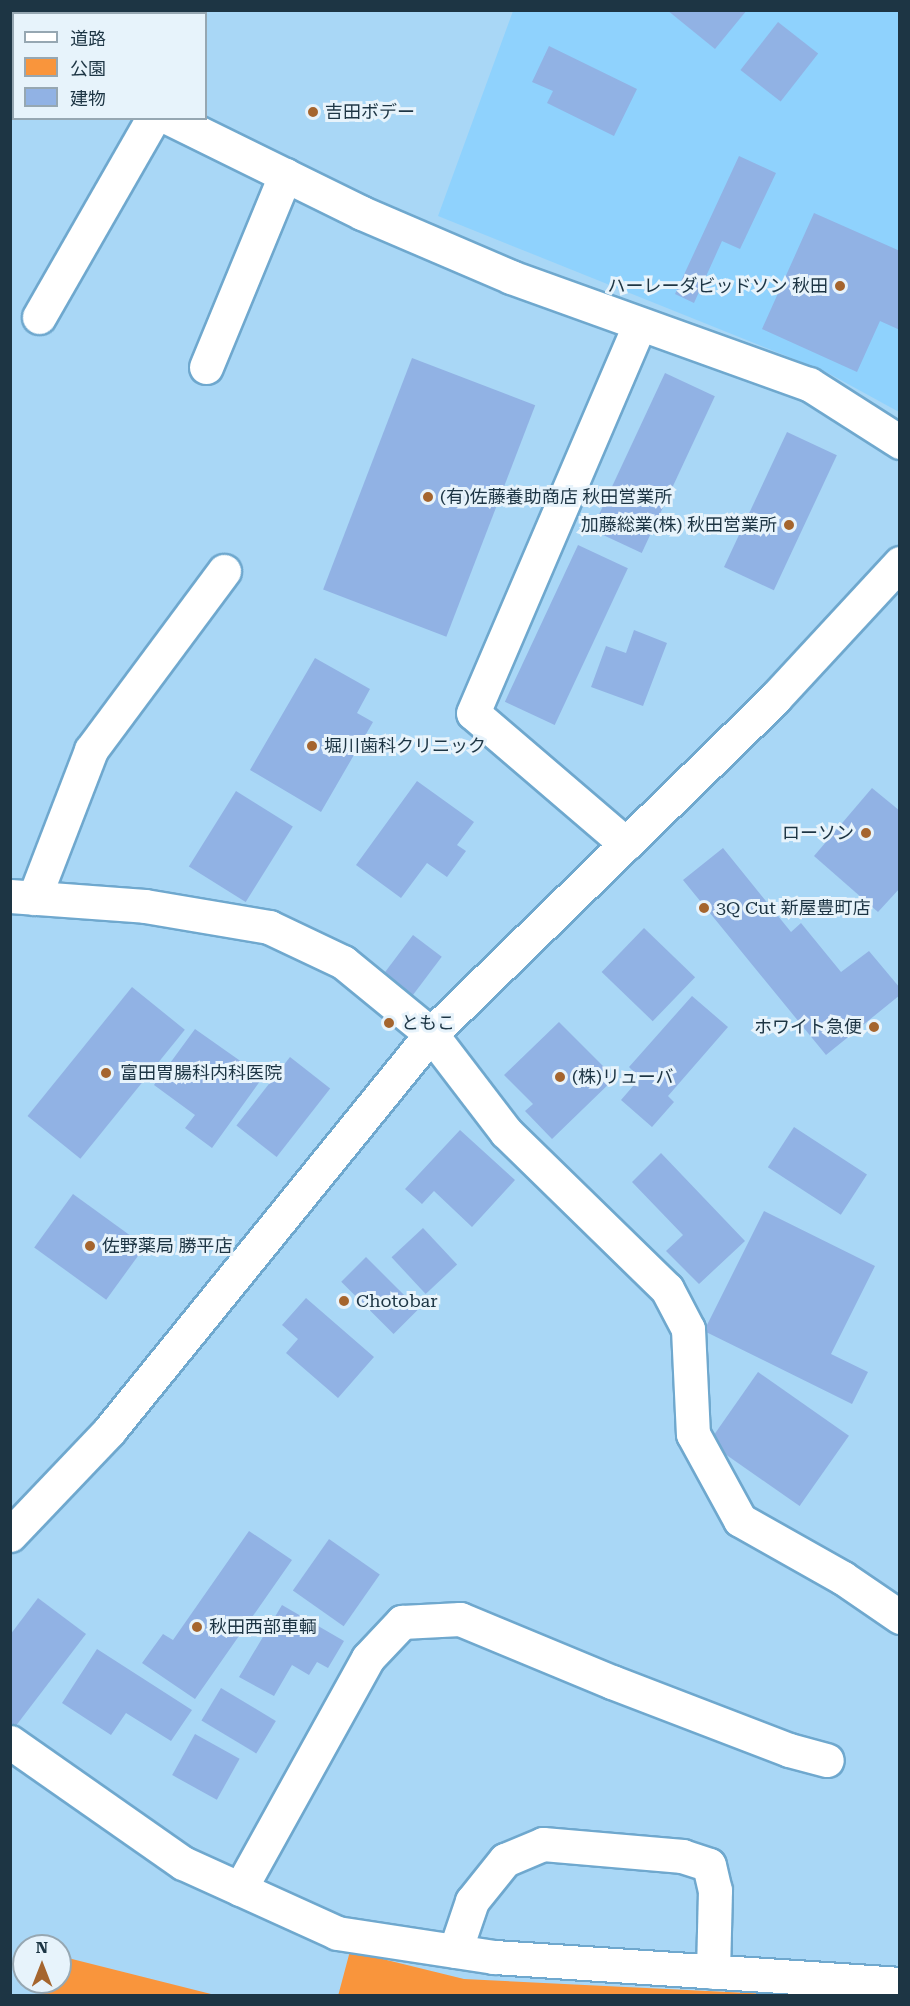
<!DOCTYPE html>
<meta charset="utf-8">
<style>
body{margin:0}
#map{position:relative;width:910px;height:2006px;overflow:hidden;background:#a9d7f6;font-family:"Roboto Serif","Noto Sans JP",serif}
div>[style]{position:absolute}
.built>*{inset:0;background:#8fd2fd}
.green>*{inset:0;background:#f9953c}
.building>*{inset:0;background:#91b2e4;transform-origin:0 0}
.roads{filter:drop-shadow(2px 0 #6fa8ce) drop-shadow(-2px 0 #6fa8ce) drop-shadow(0 2px #6fa8ce) drop-shadow(0 -2px #6fa8ce)}
.minor>*{height:33px;margin:-16.5px;padding:0 16.5px;transform-origin:16.5px;border-radius:16.5px;background:#fff}
.tertiary>*{height:33px;margin:-16.5px;padding:0 16.5px;transform-origin:16.5px;border-radius:16.5px;background:#fff}
.dots>*{width:16px;height:16px;translate:-50% -50%;box-sizing:border-box;border:3px solid #e7f3fb;border-radius:50%}
span{translate:-50% -50%;white-space:nowrap;text-align:center;line-height:1.15;-webkit-text-stroke:6px #e7f3fb;paint-order:stroke}
.poi-label{font-size:18px;color:#1d3544}
.left{translate:0 -50%;text-align:left}
.right{translate:-100% -50%;text-align:right}
.frame{position:absolute;inset:0;border:12px solid #1d3544;pointer-events:none}
.legend{position:absolute;left:12px;top:12px;width:195px;height:108px;box-sizing:border-box;background:#e7f3fb;border:2px solid #96a7b2;margin:0;padding:8px 10px;list-style:none;font-size:18px;color:#1d3544}
.legend li{display:flex;align-items:center;gap:12px;height:30px}
.legend b{width:30px;border:2px solid #96a7b2}
.north{position:absolute;left:12px;top:1934px;width:60px;height:60px;box-sizing:border-box;background:#e7f3fb;border:2px solid #96a7b2;border-radius:50%;rotate:0deg;font-size:16px;font-weight:700;line-height:24px;text-align:center;color:#1d3544}
.north::after{content:'';display:block;margin:auto;width:21px;height:27px;background:#a5652e;clip-path:polygon(50% 0,100% 100%,50% 72%,0 100%)}
</style>
<div id="map">
<div class="built">
<i style="clip-path:polygon(10px 11px,190px 11px,14px 14px,13px 31px)"></i>
<i style="clip-path:polygon(513px 11px,899px 11px,899px 412px,826px 372px,438px 216px)"></i>
</div>
<div class="green">
<i style="clip-path:polygon(350px 1951px,464px 1979px,791px 1995px,338px 1996px)"></i>
<i style="clip-path:polygon(60px 1956px,215px 1995px,42px 1995px,45px 1982px,60px 1982px)"></i>
</div>
<div class="building">
<i style="clip-path:polygon(667px 10px,747px 10px,715px 49px)"></i>
<i style="left:778px;top:22px;width:51px;height:61px;rotate:38deg"></i>
<i style="clip-path:polygon(549px 46px,637px 89px,614px 136px,547px 103px,553px 91px,532px 82px)"></i>
<i style="clip-path:polygon(739px 156px,776px 173px,740px 249px,722px 241px,694px 303px,675px 294px)"></i>
<i style="clip-path:polygon(814px 213px,900px 251px,900px 330px,880px 321px,857px 372px,762px 329px)"></i>
<i style="left:412px;top:358px;width:132px;height:248px;rotate:21deg"></i>
<i style="left:665px;top:373px;width:55px;height:173px;rotate:25deg"></i>
<i style="left:787px;top:432px;width:55px;height:149px;rotate:25deg"></i>
<i style="left:578px;top:545px;width:55px;height:173px;rotate:25deg"></i>
<i style="clip-path:polygon(634px 630px,667px 643px,643px 706px,591px 687px,606px 646px,626px 653px)"></i>
<i style="clip-path:polygon(315px 658px,370px 689px,357px 713px,373px 722px,321px 812px,250px 770px)"></i>
<i style="clip-path:polygon(417px 781px,474px 822px,457px 845px,466px 851px,447px 877px,427px 863px,401px 898px,356px 865px)"></i>
<i style="clip-path:polygon(872px 788px,900px 811px,900px 888px,878px 912px,814px 856px)"></i>
<i style="left:236px;top:791px;width:67px;height:89px;rotate:32deg"></i>
<i style="clip-path:polygon(723px 848px,791px 932px,801px 923px,841px 972px,869px 951px,900px 988px,900px 995px,826px 1055px,683px 880px)"></i>
<i style="left:644px;top:928px;width:71px;height:61px;rotate:44deg"></i>
<i style="left:413px;top:935px;width:36px;height:56px;rotate:37deg"></i>
<i style="left:132px;top:987px;width:68px;height:166px;rotate:39deg"></i>
<i style="clip-path:polygon(692px 996px,728px 1027px,668px 1096px,674px 1102px,652px 1127px,621px 1100px,640px 1078px,629px 1067px)"></i>
<i style="clip-path:polygon(559px 1022px,615px 1078px,552px 1139px,525px 1111px,533px 1104px,504px 1075px)"></i>
<i style="clip-path:polygon(195px 1029px,263px 1077px,212px 1148px,185px 1128px,195px 1115px,154px 1085px)"></i>
<i style="left:290px;top:1057px;width:51px;height:87px;rotate:38deg"></i>
<i style="left:794px;top:1127px;width:87px;height:48px;rotate:33deg"></i>
<i style="clip-path:polygon(460px 1130px,515px 1180px,472px 1227px,434px 1191px,422px 1204px,405px 1189px)"></i>
<i style="clip-path:polygon(661px 1153px,745px 1241px,699px 1284px,666px 1251px,683px 1235px,632px 1182px)"></i>
<i style="left:73px;top:1194px;width:89px;height:66px;rotate:36deg"></i>
<i style="clip-path:polygon(764px 1211px,875px 1266px,831px 1354px,868px 1372px,852px 1404px,704px 1331px)"></i>
<i style="left:423px;top:1228px;width:50px;height:43px;rotate:47deg"></i>
<i style="left:366px;top:1257px;width:74px;height:35px;rotate:45deg"></i>
<i style="clip-path:polygon(306px 1298px,374px 1357px,338px 1398px,286px 1353px,298px 1339px,282px 1325px)"></i>
<i style="left:758px;top:1372px;width:111px;height:86px;rotate:35deg"></i>
<i style="clip-path:polygon(249px 1531px,292px 1560px,195px 1699px,142px 1663px,163px 1634px,173px 1640px)"></i>
<i style="left:329px;top:1539px;width:62px;height:63px;rotate:35deg"></i>
<i style="clip-path:polygon(38px 1598px,86px 1634px,15px 1727px,10px 1724px,10px 1635px)"></i>
<i style="clip-path:polygon(282px 1605px,344px 1641px,328px 1668px,317px 1662px,309px 1675px,292px 1665px,274px 1696px,239px 1677px)"></i>
<i style="clip-path:polygon(97px 1649px,192px 1710px,171px 1741px,126px 1713px,111px 1735px,62px 1703px)"></i>
<i style="left:221px;top:1688px;width:64px;height:38px;rotate:31deg"></i>
<i style="left:195px;top:1734px;width:51px;height:47px;rotate:29deg"></i>
</div>
<div class="roads">
<div class="minor">
<i style="left:39px;top:317px;width:229px;rotate:-60.2deg"></i>
<i style="left:206px;top:367px;width:208px;rotate:-67.6deg"></i>
<i style="left:626px;top:844px;width:201px;rotate:-139.4deg"></i>
<i style="left:473px;top:713px;width:422px;rotate:-66.8deg"></i>
<i style="left:10px;top:896px;width:135px;rotate:4.2deg"></i>
<i style="left:145px;top:906px;width:126px;rotate:9.6deg"></i>
<i style="left:269px;top:927px;width:82px;rotate:25.3deg"></i>
<i style="left:343px;top:962px;width:114px;rotate:39.3deg"></i>
<i style="left:431px;top:1034px;width:123px;rotate:52.6deg"></i>
<i style="left:506px;top:1132px;width:225px;rotate:44.3deg"></i>
<i style="left:667px;top:1289px;width:45px;rotate:62.3deg"></i>
<i style="left:688px;top:1329px;width:105px;rotate:87.3deg"></i>
<i style="left:693px;top:1434px;width:98px;rotate:61.3deg"></i>
<i style="left:740px;top:1520px;width:118px;rotate:29.4deg"></i>
<i style="left:843px;top:1578px;width:69px;rotate:34.4deg"></i>
<i style="left:34px;top:898px;width:159px;rotate:-68.9deg"></i>
<i style="left:91px;top:750px;width:223px;rotate:-53.4deg"></i>
<i style="left:10px;top:1742px;width:211px;rotate:35deg"></i>
<i style="left:183px;top:1863px;width:169px;rotate:24.4deg"></i>
<i style="left:337px;top:1933px;width:159px;rotate:8.7deg"></i>
<i style="left:494px;top:1957px;width:407px;rotate:3.8deg"></i>
<i style="left:240px;top:1889px;width:264px;rotate:-61deg"></i>
<i style="left:368px;top:1658px;width:50px;rotate:-46.6deg"></i>
<i style="left:402px;top:1622px;width:58px;rotate:-3deg"></i>
<i style="left:460px;top:1619px;width:165px;rotate:22.5deg"></i>
<i style="left:612px;top:1682px;width:190px;rotate:21deg"></i>
<i style="left:789px;top:1750px;width:39px;rotate:15deg"></i>
<i style="left:455px;top:1951px;width:53px;rotate:-71.2deg"></i>
<i style="left:472px;top:1901px;width:53px;rotate:-51.2deg"></i>
<i style="left:505px;top:1860px;width:41px;rotate:-22.8deg"></i>
<i style="left:543px;top:1844px;width:140px;rotate:4.9deg"></i>
<i style="left:682px;top:1856px;width:28px;rotate:18deg"></i>
<i style="left:709px;top:1865px;width:26px;rotate:77deg"></i>
<i style="left:715px;top:1890px;width:82px;rotate:91.4deg"></i>
</div>
<div class="tertiary">
<i style="left:10px;top:44px;width:4px;rotate:14deg"></i>
<i style="left:169px;top:118px;width:215px;rotate:26.2deg"></i>
<i style="left:362px;top:213px;width:162px;rotate:23.2deg"></i>
<i style="left:511px;top:277px;width:317px;rotate:19.8deg"></i>
<i style="left:809px;top:384px;width:108px;rotate:32.5deg"></i>
<i style="left:10px;top:1535px;width:144px;rotate:-46.4deg"></i>
<i style="left:109px;top:1431px;width:511px;rotate:-50.96deg"></i>
<i style="left:431px;top:1034px;width:481px;rotate:-44.3deg"></i>
<i style="left:775px;top:698px;width:184px;rotate:-47.2deg"></i>
</div>
</div>
<div class="dots">
<i style="left:313px;top:112px;background:#a5652e"></i>
<i style="left:840px;top:286px;background:#a5652e"></i>
<i style="left:428px;top:497px;background:#a5652e"></i>
<i style="left:789px;top:525px;background:#a5652e"></i>
<i style="left:312px;top:746px;background:#a5652e"></i>
<i style="left:866px;top:833px;background:#a5652e"></i>
<i style="left:704px;top:908px;background:#a5652e"></i>
<i style="left:389px;top:1023px;background:#a5652e"></i>
<i style="left:874px;top:1027px;background:#a5652e"></i>
<i style="left:106px;top:1073px;background:#a5652e"></i>
<i style="left:560px;top:1077px;background:#a5652e"></i>
<i style="left:90px;top:1246px;background:#a5652e"></i>
<i style="left:344px;top:1301px;background:#a5652e"></i>
<i style="left:197px;top:1627px;background:#a5652e"></i>
</div>
<div class="poi-label">
<span class="left" style="left:325px;top:112px">吉田ボデー</span>
<span class="right" style="left:828px;top:286px">ハーレーダビッドソン 秋田</span>
<span class="left" style="left:440px;top:497px">(有)佐藤養助商店 秋田営業所</span>
<span class="right" style="left:777px;top:525px">加藤総業(株) 秋田営業所</span>
<span class="left" style="left:324px;top:746px">堀川歯科クリニック</span>
<span class="right" style="left:854px;top:833px">ローソン</span>
<span class="left" style="left:716px;top:908px">3Q Cut 新屋豊町店</span>
<span class="left" style="left:401px;top:1023px">ともこ</span>
<span class="right" style="left:862px;top:1027px">ホワイト急便</span>
<span class="left" style="left:120px;top:1073px">富田胃腸科内科医院</span>
<span class="left" style="left:572px;top:1077px">(株)リューバ</span>
<span class="left" style="left:102px;top:1246px">佐野薬局 勝平店</span>
<span class="left" style="left:356px;top:1301px">Chotobar</span>
<span class="left" style="left:209px;top:1627px">秋田西部車輌</span>
</div>
<div class="frame"></div>
<ul class="legend">
<li><b style="height:8px;background:#fff"></b>道路</li>
<li><b style="height:16px;background:#f9953c"></b>公園</li>
<li><b style="height:16px;background:#91b2e4"></b>建物</li>
</ul>
<div class="north">N</div>
</div>
